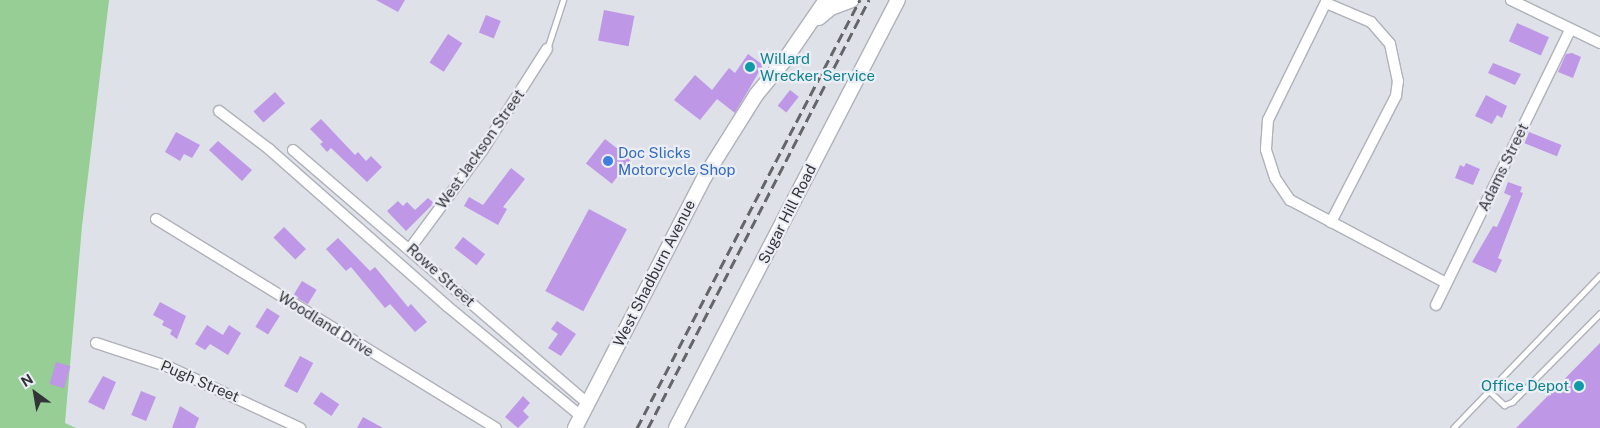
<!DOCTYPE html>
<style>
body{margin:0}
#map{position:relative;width:1600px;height:428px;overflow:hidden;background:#dee1e8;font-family:"Public Sans",sans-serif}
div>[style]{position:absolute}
.green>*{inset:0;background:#96ce95}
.building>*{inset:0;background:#be97e6;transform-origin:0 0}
.roads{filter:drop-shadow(1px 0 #afb1b9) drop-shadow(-1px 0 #afb1b9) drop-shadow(0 1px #afb1b9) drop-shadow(0 -1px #afb1b9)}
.lane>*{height:5px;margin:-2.5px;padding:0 2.5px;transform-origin:2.5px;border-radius:2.5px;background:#fff}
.street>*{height:10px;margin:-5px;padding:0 5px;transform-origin:5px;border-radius:5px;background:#fff}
.secondary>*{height:14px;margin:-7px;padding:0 7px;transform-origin:7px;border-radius:7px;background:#fff}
.rail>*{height:3px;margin-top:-1.5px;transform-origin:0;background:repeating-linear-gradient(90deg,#646569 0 10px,transparent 0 15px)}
.dots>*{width:14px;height:14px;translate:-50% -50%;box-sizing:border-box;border:2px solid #eceef6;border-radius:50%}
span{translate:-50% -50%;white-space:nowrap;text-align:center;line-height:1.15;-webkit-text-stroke:4.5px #eceef6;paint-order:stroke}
.culture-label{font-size:15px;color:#0d838f}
.left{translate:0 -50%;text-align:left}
.right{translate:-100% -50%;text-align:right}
.street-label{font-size:15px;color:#333437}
.shop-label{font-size:15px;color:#366cbe}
.north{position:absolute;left:10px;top:368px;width:50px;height:50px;-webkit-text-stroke:4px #eceef6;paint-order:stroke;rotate:328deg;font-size:14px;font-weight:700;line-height:20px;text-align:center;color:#333437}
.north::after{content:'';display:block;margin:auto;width:18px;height:22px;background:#333437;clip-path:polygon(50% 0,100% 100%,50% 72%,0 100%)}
</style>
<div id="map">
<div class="green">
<i style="clip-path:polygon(0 0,109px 0,82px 226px,65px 423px,76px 428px,0 428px)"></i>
</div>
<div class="building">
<i style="clip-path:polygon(376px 0,405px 0,398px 12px)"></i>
<i style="left:604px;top:10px;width:31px;height:31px;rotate:11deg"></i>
<i style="left:486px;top:15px;width:16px;height:19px;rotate:22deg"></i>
<i style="left:1517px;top:23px;width:35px;height:20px;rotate:24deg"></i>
<i style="left:448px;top:34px;width:17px;height:34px;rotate:33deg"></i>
<i style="clip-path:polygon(1572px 53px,1581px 57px,1573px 78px,1558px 72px,1566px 54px)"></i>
<i style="clip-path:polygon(748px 54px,763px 65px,735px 113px,717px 99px,700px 120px,674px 100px,695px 75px,712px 90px,729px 68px,735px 73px)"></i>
<i style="clip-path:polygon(1493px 63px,1521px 74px,1515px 85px,1488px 73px)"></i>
<i style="left:790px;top:90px;width:11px;height:20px;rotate:38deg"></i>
<i style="left:275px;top:92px;width:15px;height:29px;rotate:48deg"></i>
<i style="clip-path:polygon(1486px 95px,1507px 106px,1502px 118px,1497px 115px,1492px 124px,1475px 116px)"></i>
<i style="clip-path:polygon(321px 119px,355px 155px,358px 152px,366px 161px,371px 156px,382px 167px,367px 182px,331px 148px,327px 152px,320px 144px,323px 142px,310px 129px)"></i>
<i style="clip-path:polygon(176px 132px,200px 145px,192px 158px,184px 154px,180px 161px,165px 152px)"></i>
<i style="left:1529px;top:132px;width:35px;height:12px;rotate:22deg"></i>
<i style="left:605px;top:139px;width:33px;height:31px;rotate:38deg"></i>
<i style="clip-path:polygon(218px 141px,252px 170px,242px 181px,209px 150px)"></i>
<i style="clip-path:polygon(1466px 163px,1480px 169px,1473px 185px,1455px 178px,1460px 165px,1464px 167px)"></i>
<i style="clip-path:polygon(511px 168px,525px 179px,503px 207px,507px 209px,498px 225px,464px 206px,469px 197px,483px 205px)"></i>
<i style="clip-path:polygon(1508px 182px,1522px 187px,1520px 192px,1523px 193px,1498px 258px,1502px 260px,1496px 273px,1472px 262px,1493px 226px,1497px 227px,1511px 196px,1504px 193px)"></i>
<i style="clip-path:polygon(428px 198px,434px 203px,406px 231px,387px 211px,398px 201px,403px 206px,407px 202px,415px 210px)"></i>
<i style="left:589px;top:209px;width:43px;height:93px;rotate:28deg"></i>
<i style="left:284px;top:227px;width:31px;height:15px;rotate:45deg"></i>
<i style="left:463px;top:237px;width:28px;height:14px;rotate:38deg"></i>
<i style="clip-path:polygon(338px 238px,370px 271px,375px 267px,408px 307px,411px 304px,427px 322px,415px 332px,390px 304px,385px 308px,351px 267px,346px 271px,326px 249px)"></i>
<i style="left:302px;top:281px;width:17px;height:17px;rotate:31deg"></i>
<i style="clip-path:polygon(160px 302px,186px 316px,177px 339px,170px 334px,172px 330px,162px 325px,164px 321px,153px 315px)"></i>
<i style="left:267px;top:308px;width:15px;height:22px;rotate:32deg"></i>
<i style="clip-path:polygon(557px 321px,576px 334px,561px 356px,548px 348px,558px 334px,551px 329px)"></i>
<i style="clip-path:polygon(207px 325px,223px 335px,229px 325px,241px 333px,228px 355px,210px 344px,205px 350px,195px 344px)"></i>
<i style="clip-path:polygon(1600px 343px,1600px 428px,1516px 428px)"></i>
<i style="left:300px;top:356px;width:15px;height:34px;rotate:28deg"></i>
<i style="left:56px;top:362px;width:15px;height:23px;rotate:16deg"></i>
<i style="clip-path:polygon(103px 376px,116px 382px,104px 410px,88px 402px)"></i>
<i style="left:141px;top:391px;width:16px;height:26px;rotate:22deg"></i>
<i style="left:321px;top:392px;width:22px;height:14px;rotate:34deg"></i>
<i style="clip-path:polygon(523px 396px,530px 403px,523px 411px,529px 417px,518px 428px,505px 417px)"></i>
<i style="clip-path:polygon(180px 406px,199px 418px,195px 428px,172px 428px)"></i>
<i style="clip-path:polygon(363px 417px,383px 428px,357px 428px)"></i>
</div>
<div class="roads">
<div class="lane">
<i style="left:547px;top:49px;width:52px;rotate:-71.9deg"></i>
<i style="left:1489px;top:391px;width:21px;rotate:43deg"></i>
<i style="left:1504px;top:405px;width:9px;rotate:-21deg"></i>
<i style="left:1512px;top:402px;width:125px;rotate:-45.3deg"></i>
<i style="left:1453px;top:428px;width:212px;rotate:-46.1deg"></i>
</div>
<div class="street">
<i style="left:1327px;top:0;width:134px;rotate:116.2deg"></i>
<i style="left:1268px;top:120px;width:30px;rotate:94deg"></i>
<i style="left:1266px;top:150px;width:29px;rotate:72deg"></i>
<i style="left:1275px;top:178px;width:27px;rotate:56deg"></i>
<i style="left:1290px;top:200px;width:177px;rotate:28deg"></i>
<i style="left:1511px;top:0;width:99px;rotate:25.8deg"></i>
<i style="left:1326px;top:3px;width:49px;rotate:22.9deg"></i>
<i style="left:1371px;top:22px;width:29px;rotate:49deg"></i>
<i style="left:1390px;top:44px;width:38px;rotate:78deg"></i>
<i style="left:1398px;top:81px;width:15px;rotate:98deg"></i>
<i style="left:1396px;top:96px;width:142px;rotate:117.3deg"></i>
<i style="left:219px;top:111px;width:63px;rotate:37.2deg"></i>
<i style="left:269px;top:149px;width:237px;rotate:41.4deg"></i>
<i style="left:447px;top:306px;width:173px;rotate:39.4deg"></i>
<i style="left:293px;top:150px;width:388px;rotate:40.7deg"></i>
<i style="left:156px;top:219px;width:399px;rotate:31.6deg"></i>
<i style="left:411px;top:247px;width:119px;rotate:-53.5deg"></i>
<i style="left:482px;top:151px;width:121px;rotate:-57.5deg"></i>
<i style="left:1436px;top:305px;width:306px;rotate:-64deg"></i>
<i style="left:96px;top:343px;width:77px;rotate:18.2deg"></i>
<i style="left:169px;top:367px;width:145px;rotate:25deg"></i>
</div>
<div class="secondary">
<i style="left:819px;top:18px;width:16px;rotate:-40deg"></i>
<i style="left:831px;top:8px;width:22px;rotate:-21deg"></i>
<i style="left:575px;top:428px;width:281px;rotate:-62.7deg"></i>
<i style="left:704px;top:178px;width:98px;rotate:-57.9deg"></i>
<i style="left:756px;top:95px;width:44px;rotate:-50.5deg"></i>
<i style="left:784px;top:61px;width:74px;rotate:-55.5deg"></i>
<i style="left:676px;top:428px;width:482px;rotate:-62.6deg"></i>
</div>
</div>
<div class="rail">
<i style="left:637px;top:428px;width:483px;rotate:-62.5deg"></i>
<i style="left:648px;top:428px;width:482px;rotate:-62.7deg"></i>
</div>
<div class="dots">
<i style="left:750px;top:67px;background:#0f9aa8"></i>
<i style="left:608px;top:161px;background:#3f7fe0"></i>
<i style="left:1579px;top:386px;background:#0f9aa8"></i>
</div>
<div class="culture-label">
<span class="left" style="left:760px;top:67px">Willard<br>Wrecker Service</span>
<span class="right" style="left:1569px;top:386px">Office Depot</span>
</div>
<div class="street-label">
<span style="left:480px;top:149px;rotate:-55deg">West Jackson Street</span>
<span style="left:1503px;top:167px;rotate:-64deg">Adams Street</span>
<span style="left:787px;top:214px;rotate:-63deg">Sugar Hill Road</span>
<span style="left:654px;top:273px;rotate:-63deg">West Shadburn Avenue</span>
<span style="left:441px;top:275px;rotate:42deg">Rowe Street</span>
<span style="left:326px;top:324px;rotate:32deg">Woodland Drive</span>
<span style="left:200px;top:381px;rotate:23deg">Pugh Street</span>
</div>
<div class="shop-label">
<span class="left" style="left:618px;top:161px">Doc Slicks<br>Motorcycle Shop</span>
</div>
<div class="north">N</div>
</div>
